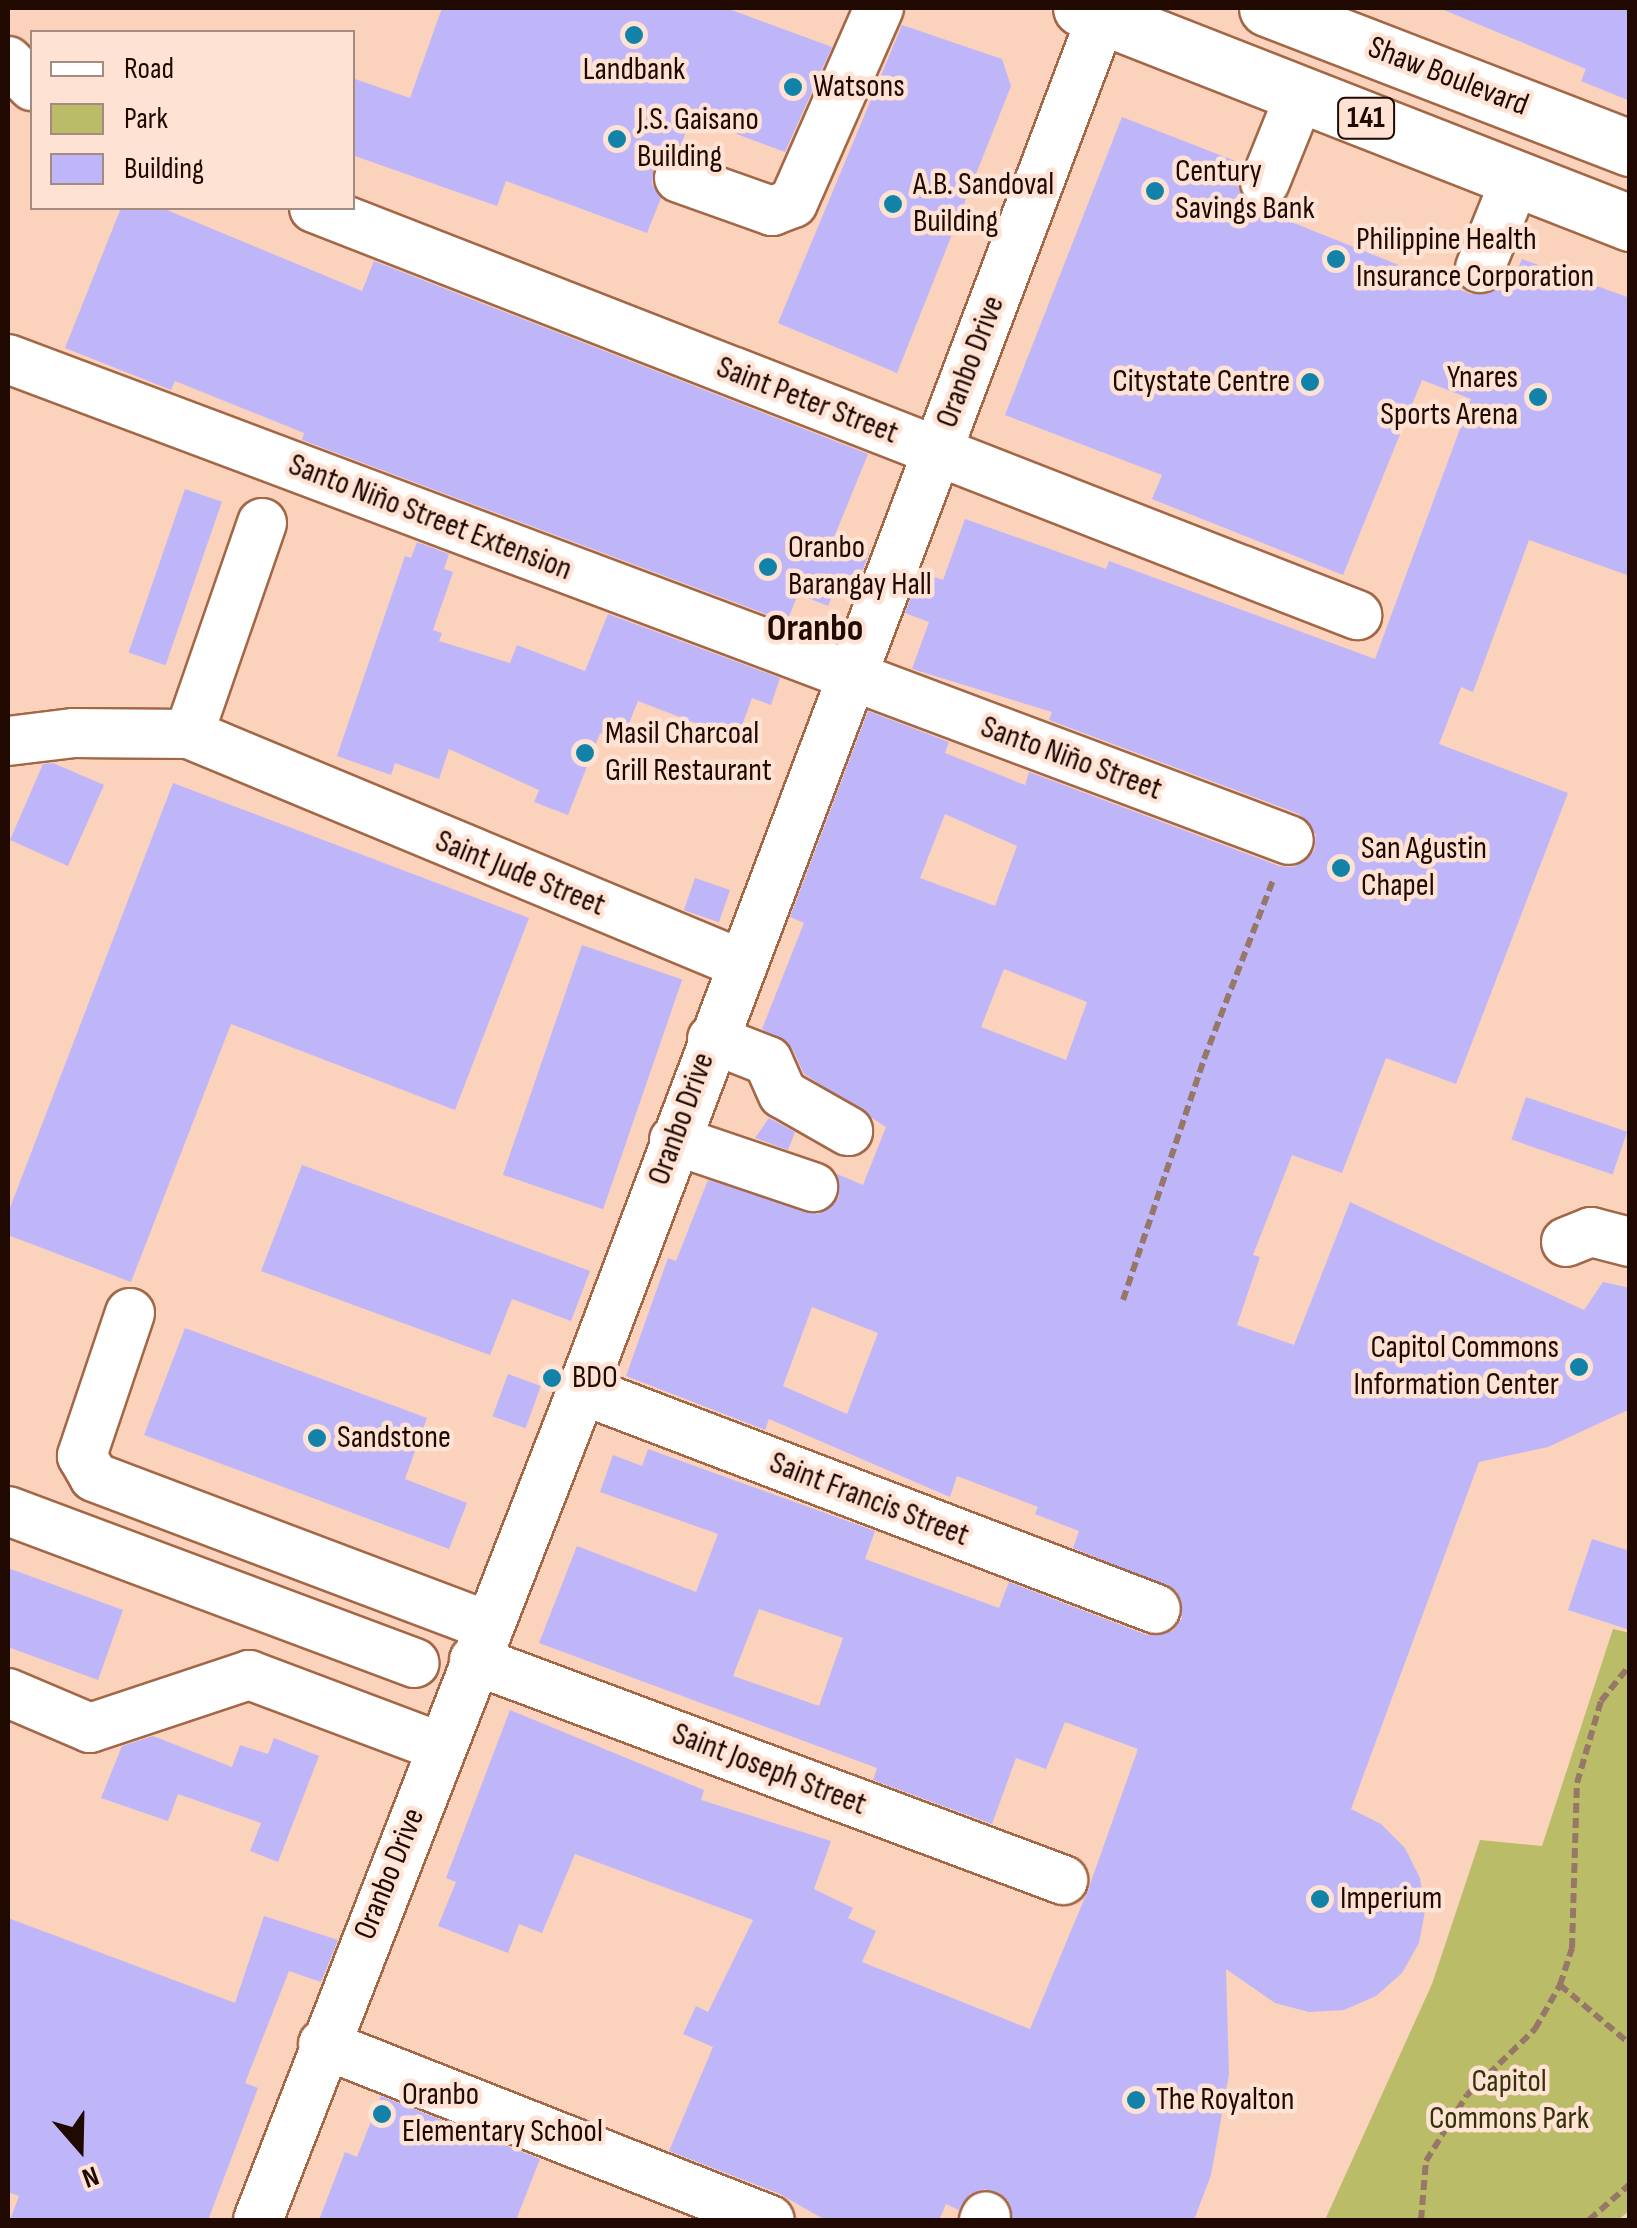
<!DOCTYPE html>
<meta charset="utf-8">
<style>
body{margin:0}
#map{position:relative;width:1637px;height:2228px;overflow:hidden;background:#fbd2bc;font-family:"Sofia Sans Condensed",sans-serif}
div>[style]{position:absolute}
.green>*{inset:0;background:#bbbc67}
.building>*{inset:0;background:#beb6f9;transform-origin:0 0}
.path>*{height:6px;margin-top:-3px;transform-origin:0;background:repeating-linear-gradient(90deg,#977767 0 10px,transparent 0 15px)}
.roads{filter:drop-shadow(2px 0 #a36746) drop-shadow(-2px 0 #a36746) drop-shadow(0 2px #a36746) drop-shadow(0 -2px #a36746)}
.minor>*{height:48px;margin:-24px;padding:0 24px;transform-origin:24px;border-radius:24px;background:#fff}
.major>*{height:55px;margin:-27.5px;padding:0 27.5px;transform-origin:27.5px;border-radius:27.5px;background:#fff}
.dots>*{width:28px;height:28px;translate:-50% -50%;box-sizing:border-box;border:5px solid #fee2d4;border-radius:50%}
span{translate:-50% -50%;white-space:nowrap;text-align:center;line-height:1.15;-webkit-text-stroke:9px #fee2d4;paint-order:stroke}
.shield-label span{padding:2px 8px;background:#fee2d4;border:2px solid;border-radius:8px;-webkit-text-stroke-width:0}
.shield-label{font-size:30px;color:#1f0900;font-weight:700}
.poi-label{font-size:32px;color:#1f0900}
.left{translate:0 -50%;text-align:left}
.right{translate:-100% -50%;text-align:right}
.street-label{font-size:32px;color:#1f0900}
.park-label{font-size:32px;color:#333209}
.quarter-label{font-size:38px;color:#1f0900;font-weight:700}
.frame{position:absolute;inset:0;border:10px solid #1f0900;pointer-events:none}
.legend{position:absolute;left:30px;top:30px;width:325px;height:180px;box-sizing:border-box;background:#fee2d4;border:2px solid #a58b7f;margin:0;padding:12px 18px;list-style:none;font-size:30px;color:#1f0900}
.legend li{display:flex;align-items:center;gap:20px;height:50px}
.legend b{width:50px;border:2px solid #a58b7f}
.north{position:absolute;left:30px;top:2098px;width:100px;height:100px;-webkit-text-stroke:8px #fee2d4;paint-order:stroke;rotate:160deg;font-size:28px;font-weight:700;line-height:40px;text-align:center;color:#1f0900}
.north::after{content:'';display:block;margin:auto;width:35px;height:45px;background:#1f0900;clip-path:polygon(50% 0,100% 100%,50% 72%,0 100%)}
</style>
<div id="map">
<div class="green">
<i style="clip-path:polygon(1613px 1629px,1630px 1633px,1629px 2211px,1618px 2220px,1325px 2220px,1432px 1984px,1480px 1840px,1542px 1846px)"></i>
</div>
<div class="building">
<i style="clip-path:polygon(442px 8px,726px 8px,832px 47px,785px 152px,691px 117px,679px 151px,654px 168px,652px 184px,661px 198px,647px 233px,506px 181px,497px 206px,352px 155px,352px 78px,410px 98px)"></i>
<i style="clip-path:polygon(1439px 8px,1630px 8px,1630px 101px,1581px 81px,1586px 69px)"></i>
<i style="clip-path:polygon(902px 25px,1002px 59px,1011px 86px,897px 373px,778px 323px)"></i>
<i style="clip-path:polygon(evenodd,1122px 117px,1243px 164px,1238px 187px,1254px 207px,1471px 294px,1496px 290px,1507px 275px,1514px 278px,1522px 259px,1630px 298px,1630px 576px,1529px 540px,1473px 692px,1461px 687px,1439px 744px,1568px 793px,1456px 1084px,1386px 1058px,1342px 1173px,1292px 1155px,1253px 1255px,1260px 1257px,1237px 1325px,1294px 1345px,1350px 1202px,1584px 1310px,1603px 1282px,1630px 1288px,1630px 1409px,1548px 1447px,1479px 1462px,1351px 1809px,1381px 1824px,1405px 1848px,1420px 1878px,1425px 1911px,1419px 1943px,1402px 1973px,1376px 1996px,1344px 2010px,1309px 2012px,1275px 2003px,1226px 1969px,1229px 2074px,1211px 2175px,1194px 2220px,1012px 2220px,1008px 2200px,985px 2189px,970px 2194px,959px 2210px,946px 2204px,939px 2220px,825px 2220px,780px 2194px,669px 2151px,713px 2047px,683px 2034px,696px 2006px,708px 2012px,753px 1920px,575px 1854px,542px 1933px,519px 1924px,508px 1953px,438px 1926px,456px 1882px,446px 1878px,510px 1710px,704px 1790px,701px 1800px,831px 1841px,814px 1889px,853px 1908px,848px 1918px,876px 1931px,862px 1962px,1030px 2029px,1088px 1890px,1138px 1749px,1065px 1722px,1046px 1769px,1016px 1758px,992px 1824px,873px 1780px,877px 1768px,539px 1643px,577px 1546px,696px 1592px,718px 1534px,600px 1492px,613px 1455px,642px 1466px,648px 1449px,875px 1531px,865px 1559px,999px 1608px,1009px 1582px,1147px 1635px,1173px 1631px,1182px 1618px,1177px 1591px,1073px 1548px,1079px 1531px,1035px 1514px,1038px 1507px,957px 1476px,950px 1497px,769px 1419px,765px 1430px,626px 1376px,668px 1258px,676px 1261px,708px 1180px,819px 1214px,839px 1197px,837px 1174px,863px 1185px,886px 1127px,804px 1074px,792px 1048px,762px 1029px,804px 923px,790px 917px,868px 711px,949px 742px,945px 753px,1025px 785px,1029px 772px,1279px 866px,1294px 867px,1314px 851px,1316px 835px,1299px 814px,1049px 720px,1052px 712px,912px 669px,929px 622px,905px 613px,921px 572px,943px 580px,965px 519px,1106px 569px,1109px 561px,1375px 659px,1471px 399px,1422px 380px,1343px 575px,1152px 499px,1162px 475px,1005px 415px,1122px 117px,945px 814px,1017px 846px,995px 906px,920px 878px,945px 814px,1122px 117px,1004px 969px,1087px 1002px,1066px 1060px,981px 1027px,1004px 969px,1122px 117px,812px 1307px,878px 1333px,847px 1414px,783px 1386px,812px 1307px,1122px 117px,759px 1609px,843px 1638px,819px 1706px,733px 1676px,759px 1609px)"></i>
<i style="clip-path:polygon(121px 208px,162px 208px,362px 291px,374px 261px,868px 454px,833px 540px,869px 553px,854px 594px,835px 588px,828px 606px,798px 594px,787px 622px,302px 440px,304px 433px,175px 381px,171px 390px,65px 348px)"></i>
<i style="left:185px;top:489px;width:39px;height:173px;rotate:19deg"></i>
<i style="clip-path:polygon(417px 542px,449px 554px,444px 569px,453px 572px,433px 630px,442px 633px,439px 641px,510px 663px,517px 645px,585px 671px,608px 614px,780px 678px,771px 705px,752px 698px,737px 739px,638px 701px,622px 741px,600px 733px,568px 815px,534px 802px,539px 790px,449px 749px,439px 779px,395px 763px,391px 775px,337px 756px,405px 556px,411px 558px)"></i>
<i style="clip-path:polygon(53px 763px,104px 785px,68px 866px,10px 840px,43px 764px)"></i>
<i style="clip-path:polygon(173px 783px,529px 918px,455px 1110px,231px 1024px,131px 1282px,8px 1235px,8px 1213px)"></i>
<i style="left:695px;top:878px;width:37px;height:34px;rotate:19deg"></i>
<i style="left:582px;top:945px;width:106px;height:243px;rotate:19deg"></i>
<i style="left:1526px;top:1097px;width:107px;height:45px;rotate:19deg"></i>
<i style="clip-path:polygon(769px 1118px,795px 1132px,788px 1150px,755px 1138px)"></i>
<i style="clip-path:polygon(302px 1165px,590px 1271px,571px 1321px,512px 1299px,490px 1355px,261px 1271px)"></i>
<i style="clip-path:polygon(185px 1328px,427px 1418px,405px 1479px,467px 1503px,449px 1549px,144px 1435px)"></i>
<i style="left:508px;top:1374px;width:35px;height:45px;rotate:20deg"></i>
<i style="clip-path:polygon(1592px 1539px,1630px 1551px,1630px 1630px,1568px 1610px)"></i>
<i style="clip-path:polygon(8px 1568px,123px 1610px,98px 1680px,8px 1647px)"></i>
<i style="clip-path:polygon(153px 1736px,232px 1767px,240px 1745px,268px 1754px,274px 1738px,319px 1756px,278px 1862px,250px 1851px,261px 1823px,178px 1794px,168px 1821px,101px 1798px,122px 1746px)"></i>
<i style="clip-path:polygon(264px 1916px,338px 1940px,321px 1982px,289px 1971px,245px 2083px,258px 2088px,208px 2220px,10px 2220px,19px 2196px,8px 2192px,8px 1918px,235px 2003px)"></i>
<i style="clip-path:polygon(381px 2096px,540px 2159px,516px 2220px,319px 2220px,345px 2152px,357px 2157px)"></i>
</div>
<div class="path">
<i style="left:1123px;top:1300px;width:254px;rotate:-71.4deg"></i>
<i style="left:1204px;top:1059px;width:194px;rotate:-68.9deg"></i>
<i style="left:1560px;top:1985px;width:92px;rotate:40.1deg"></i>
<i style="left:1421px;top:2220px;width:59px;rotate:-85.2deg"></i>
<i style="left:1426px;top:2161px;width:78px;rotate:-58.2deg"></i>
<i style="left:1467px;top:2095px;width:95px;rotate:-44.1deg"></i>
<i style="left:1535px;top:2029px;width:51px;rotate:-60.4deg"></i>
<i style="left:1560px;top:1985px;width:39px;rotate:-72deg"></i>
<i style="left:1572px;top:1948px;width:165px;rotate:-88.3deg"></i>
<i style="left:1577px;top:1783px;width:85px;rotate:-73.7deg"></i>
<i style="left:1601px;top:1701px;width:46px;rotate:-51.1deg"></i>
<i style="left:1589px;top:2220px;width:55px;rotate:-41.3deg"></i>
</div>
<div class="roads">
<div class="minor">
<i style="left:8px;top:61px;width:35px;rotate:46deg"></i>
<i style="left:679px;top:178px;width:99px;rotate:19.5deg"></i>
<i style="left:772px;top:211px;width:22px;rotate:-21deg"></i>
<i style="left:793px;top:203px;width:213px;rotate:-66.2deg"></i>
<i style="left:1265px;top:182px;width:96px;rotate:-68deg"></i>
<i style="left:314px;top:208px;width:1120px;rotate:21.32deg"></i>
<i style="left:1480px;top:268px;width:99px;rotate:-68.1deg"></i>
<i style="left:8px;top:359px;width:1368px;rotate:20.58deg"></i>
<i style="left:262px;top:523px;width:223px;rotate:109.1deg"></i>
<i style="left:189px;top:734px;width:596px;rotate:22.61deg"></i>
<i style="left:8px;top:741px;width:65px;rotate:-7deg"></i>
<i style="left:73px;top:733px;width:116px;rotate:0.5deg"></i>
<i style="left:712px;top:1039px;width:60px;rotate:21.4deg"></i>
<i style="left:768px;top:1061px;width:36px;rotate:66deg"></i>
<i style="left:783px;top:1094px;width:75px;rotate:29.6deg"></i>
<i style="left:674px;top:1140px;width:147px;rotate:18.7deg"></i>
<i style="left:1566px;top:1242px;width:27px;rotate:-22deg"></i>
<i style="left:1591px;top:1232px;width:40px;rotate:14.4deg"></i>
<i style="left:130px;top:1313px;width:151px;rotate:108.6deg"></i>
<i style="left:82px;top:1456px;width:24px;rotate:60deg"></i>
<i style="left:94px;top:1477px;width:421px;rotate:20.7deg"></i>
<i style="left:582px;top:1390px;width:614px;rotate:20.88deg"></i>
<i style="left:8px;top:1511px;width:434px;rotate:20.5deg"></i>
<i style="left:474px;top:1660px;width:629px;rotate:20.48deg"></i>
<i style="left:8px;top:1693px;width:89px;rotate:23.1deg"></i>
<i style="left:90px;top:1728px;width:168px;rotate:-18.4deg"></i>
<i style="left:249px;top:1675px;width:205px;rotate:20.6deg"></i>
<i style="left:323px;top:2044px;width:480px;rotate:21.5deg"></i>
<i style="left:258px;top:2220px;width:891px;rotate:-68.68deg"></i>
<i style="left:582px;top:1390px;width:1469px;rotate:-69.27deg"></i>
<i style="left:984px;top:2220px;width:4px;rotate:-63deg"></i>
</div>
<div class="major">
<i style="left:1081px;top:8px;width:590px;rotate:21.39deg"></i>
<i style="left:1267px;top:8px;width:389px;rotate:21.1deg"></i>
</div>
</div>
<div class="dots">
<i style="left:634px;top:35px;background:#1282a9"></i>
<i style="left:793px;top:87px;background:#1282a9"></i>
<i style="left:617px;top:139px;background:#1282a9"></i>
<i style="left:1155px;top:191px;background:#1282a9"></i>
<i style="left:893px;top:204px;background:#1282a9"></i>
<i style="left:1336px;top:259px;background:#1282a9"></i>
<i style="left:1310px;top:382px;background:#1282a9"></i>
<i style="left:1538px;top:397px;background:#1282a9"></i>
<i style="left:768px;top:567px;background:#1282a9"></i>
<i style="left:585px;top:753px;background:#1282a9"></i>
<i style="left:1341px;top:868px;background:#1282a9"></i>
<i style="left:1579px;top:1367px;background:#1282a9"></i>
<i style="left:552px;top:1378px;background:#1282a9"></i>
<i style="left:317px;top:1438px;background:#1282a9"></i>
<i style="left:1320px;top:1899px;background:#1282a9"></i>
<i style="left:1136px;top:2100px;background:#1282a9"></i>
<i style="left:382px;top:2114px;background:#1282a9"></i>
</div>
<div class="shield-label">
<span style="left:1366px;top:118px">141</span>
</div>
<div class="poi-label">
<span style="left:634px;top:70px">Landbank</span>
<span class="left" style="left:813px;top:87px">Watsons</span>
<span class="left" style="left:637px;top:139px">J.S. Gaisano<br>Building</span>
<span class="left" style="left:1175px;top:191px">Century<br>Savings Bank</span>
<span class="left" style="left:913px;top:204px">A.B. Sandoval<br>Building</span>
<span class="left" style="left:1356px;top:259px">Philippine Health<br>Insurance Corporation</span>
<span class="right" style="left:1518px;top:397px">Ynares<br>Sports Arena</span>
<span class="right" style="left:1290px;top:382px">Citystate Centre</span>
<span class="left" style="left:788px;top:567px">Oranbo<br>Barangay Hall</span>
<span class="left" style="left:605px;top:753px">Masil Charcoal<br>Grill Restaurant</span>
<span class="left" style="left:1361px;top:868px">San Agustin<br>Chapel</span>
<span class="right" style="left:1559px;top:1367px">Capitol Commons<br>Information Center</span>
<span class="left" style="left:572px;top:1378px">BDO</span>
<span class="left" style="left:337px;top:1438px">Sandstone</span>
<span class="left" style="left:1340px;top:1899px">Imperium</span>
<span class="left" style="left:402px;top:2114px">Oranbo<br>Elementary School</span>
<span class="left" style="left:1156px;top:2100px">The Royalton</span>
</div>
<div class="street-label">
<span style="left:1448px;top:77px;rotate:21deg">Shaw Boulevard</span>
<span style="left:971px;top:362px;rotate:-69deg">Oranbo Drive</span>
<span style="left:807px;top:401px;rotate:21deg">Saint Peter Street</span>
<span style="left:430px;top:518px;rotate:21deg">Santo Niño Street Extension</span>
<span style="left:1071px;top:759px;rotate:20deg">Santo Niño Street</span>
<span style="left:520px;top:874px;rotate:22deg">Saint Jude Street</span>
<span style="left:682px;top:1119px;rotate:-70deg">Oranbo Drive</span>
<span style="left:869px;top:1500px;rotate:21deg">Saint Francis Street</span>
<span style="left:769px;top:1770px;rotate:21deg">Saint Joseph Street</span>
<span style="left:390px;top:1874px;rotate:-68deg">Oranbo Drive</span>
</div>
<div class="park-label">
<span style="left:1509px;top:2101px">Capitol<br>Commons Park</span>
</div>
<div class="quarter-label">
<span style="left:815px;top:629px">Oranbo</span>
</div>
<div class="frame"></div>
<ul class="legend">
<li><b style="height:12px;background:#fff"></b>Road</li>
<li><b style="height:28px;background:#bbbc67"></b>Park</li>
<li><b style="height:28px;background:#beb6f9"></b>Building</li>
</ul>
<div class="north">N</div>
</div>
